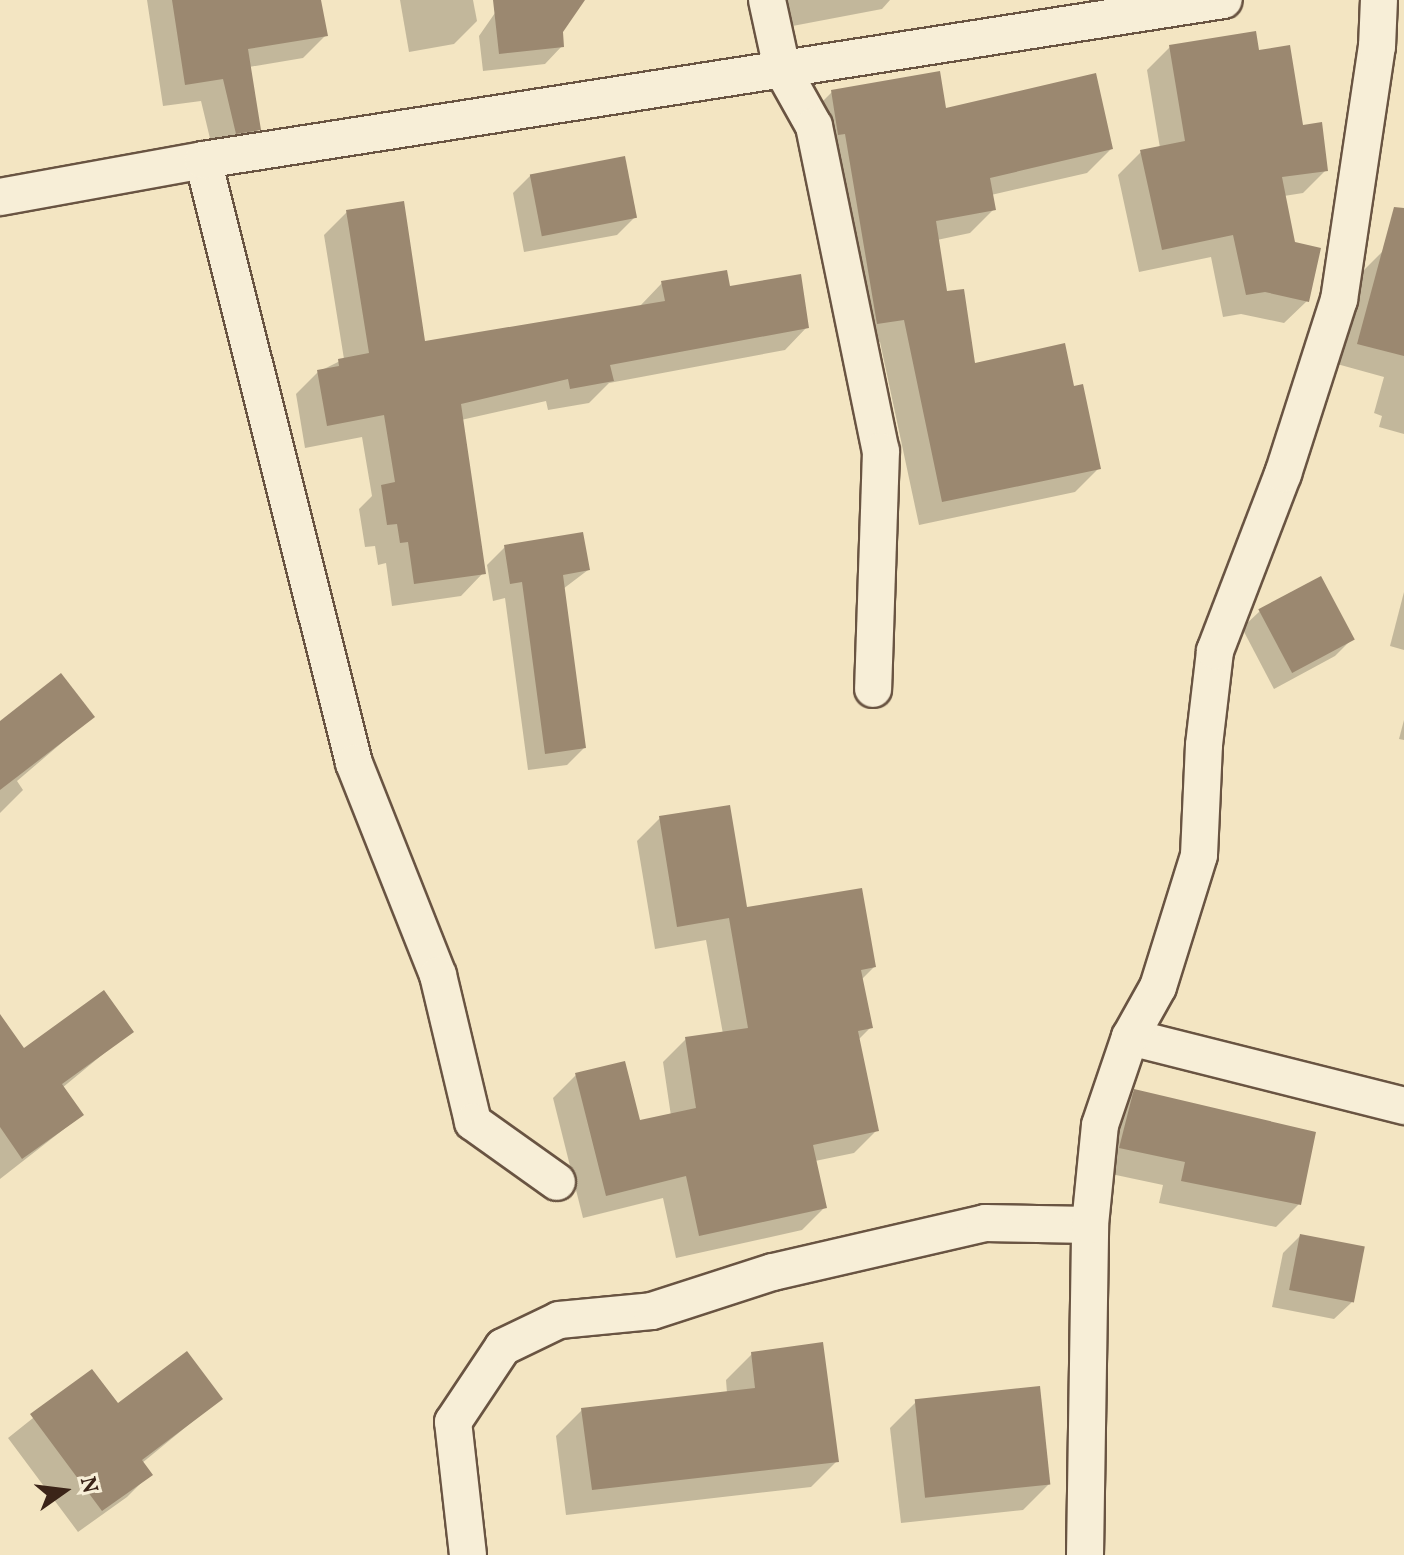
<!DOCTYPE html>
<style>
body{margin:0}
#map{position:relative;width:1404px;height:1555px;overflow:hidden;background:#f3e5c2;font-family:Vollkorn,serif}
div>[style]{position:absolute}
.shadow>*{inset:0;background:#0003}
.building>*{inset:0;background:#9b8870;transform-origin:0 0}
.roads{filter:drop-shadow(2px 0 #695442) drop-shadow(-2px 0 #695442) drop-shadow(0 2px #695442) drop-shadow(0 -2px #695442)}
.minor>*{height:36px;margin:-18px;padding:0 18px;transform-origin:18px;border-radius:18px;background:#f7eed7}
span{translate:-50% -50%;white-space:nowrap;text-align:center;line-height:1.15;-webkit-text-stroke:6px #f7eed7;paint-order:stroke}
.north{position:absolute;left:24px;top:1451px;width:80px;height:80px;-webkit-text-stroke:6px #f7eed7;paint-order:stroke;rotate:76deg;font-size:22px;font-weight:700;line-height:32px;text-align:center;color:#3b2418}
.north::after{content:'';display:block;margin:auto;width:28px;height:36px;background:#3b2418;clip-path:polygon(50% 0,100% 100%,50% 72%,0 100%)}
</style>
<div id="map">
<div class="shadow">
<i style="clip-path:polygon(147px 0,319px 0,325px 36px,303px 58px,249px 67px,259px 129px,236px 151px,214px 155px,201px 101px,163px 106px)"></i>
<i style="clip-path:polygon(400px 0,473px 0,477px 21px,454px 44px,409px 52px)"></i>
<i style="clip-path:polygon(504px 0,582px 0,561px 32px,562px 46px,545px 64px,483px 71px,479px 36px)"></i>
<i style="clip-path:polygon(776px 0,890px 0,882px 9px,782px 28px)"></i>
<i style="clip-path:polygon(1170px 47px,1257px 53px,1326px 170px,1303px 193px,1284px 196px,1307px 301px,1284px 323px,1241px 314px,1223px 317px,1211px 257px,1139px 272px,1118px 175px,1141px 152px,1160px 148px,1147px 70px)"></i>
<i style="clip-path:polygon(832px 92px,945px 111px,1111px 149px,1087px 173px,991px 195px,994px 209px,970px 233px,937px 240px,945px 294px,974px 365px,1072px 389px,1099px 468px,1075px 492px,919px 525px,880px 342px,853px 347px,808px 116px)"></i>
<i style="clip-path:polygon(531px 175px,634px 218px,617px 235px,524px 252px,513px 193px)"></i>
<i style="clip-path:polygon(347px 212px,423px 343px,640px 306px,662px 283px,728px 288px,807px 327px,785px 350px,609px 383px,589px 403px,548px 410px,546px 401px,461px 420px,483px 573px,461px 596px,392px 606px,386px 563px,378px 565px,375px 546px,365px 547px,359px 509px,372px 496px,362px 437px,305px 448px,296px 394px,318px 372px,344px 359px,324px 235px)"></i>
<i style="clip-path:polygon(1383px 251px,1404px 256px,1404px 434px,1379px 427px,1382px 416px,1374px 413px,1384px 377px,1337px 364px,1362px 272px)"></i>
<i style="clip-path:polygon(505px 547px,588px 570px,563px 589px,584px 748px,567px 765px,528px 770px,505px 598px,493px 601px,487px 565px)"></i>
<i style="clip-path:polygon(1404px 592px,1404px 650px,1390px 646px)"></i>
<i style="clip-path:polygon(1260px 611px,1352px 639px,1335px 656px,1274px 689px,1242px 628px)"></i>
<i style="clip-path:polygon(92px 717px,17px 781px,23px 790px,0 813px,0 724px)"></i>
<i style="clip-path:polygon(1404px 720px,1404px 740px,1399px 739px)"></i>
<i style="clip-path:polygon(660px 818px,745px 909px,874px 967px,861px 980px,871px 1027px,858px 1040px,877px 1130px,854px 1153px,815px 1161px,825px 1207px,802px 1230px,676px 1258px,663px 1198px,583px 1218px,553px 1098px,576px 1075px,639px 1123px,671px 1116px,663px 1062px,686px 1039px,723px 1034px,706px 940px,655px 949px,637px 841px)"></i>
<i style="clip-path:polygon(0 1028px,24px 1051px,131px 1031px,62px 1088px,82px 1115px,0 1179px)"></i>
<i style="clip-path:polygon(1135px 1091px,1299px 1204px,1276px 1227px,1159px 1203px,1163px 1185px,1097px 1171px,1112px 1114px)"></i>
<i style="clip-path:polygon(1300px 1236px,1352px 1302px,1334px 1319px,1272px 1307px,1283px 1253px)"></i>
<i style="clip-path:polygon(752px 1354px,837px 1461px,811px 1487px,566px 1515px,556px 1436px,582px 1410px,727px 1393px,726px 1380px)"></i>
<i style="clip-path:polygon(92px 1371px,117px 1406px,220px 1399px,142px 1463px,150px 1474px,127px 1497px,78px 1532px,8px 1438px)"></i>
<i style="clip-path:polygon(916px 1402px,1049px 1484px,1023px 1510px,901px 1523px,890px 1428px)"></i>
</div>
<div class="building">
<i style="clip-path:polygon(172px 0,321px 0,328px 36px,248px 49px,261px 130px,236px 134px,223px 79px,185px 85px)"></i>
<i style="clip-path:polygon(493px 0,585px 0,563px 32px,564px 47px,499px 54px)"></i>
<i style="clip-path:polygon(1256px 31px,1259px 50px,1290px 45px,1303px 125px,1322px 122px,1328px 171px,1282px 177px,1295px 242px,1321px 248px,1309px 302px,1265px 292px,1246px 295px,1233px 235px,1162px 250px,1140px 150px,1185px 141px,1169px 45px)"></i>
<i style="clip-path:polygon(940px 71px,946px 108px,1096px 73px,1113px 149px,990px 178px,996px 210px,936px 221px,947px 291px,964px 289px,975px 363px,1065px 343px,1074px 386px,1083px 384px,1101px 469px,942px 502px,904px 320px,877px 324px,845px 134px,838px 135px,831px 90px)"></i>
<i style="left:625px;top:156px;width:63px;height:97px;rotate:79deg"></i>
<i style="clip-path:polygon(404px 201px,425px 341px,665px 301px,661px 281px,727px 270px,730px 286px,801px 274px,809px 328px,610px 365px,614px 381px,570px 389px,568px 379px,461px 404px,486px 574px,414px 584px,408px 542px,400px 543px,397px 524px,387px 525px,381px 485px,395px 482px,384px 415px,327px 426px,317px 370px,339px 366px,338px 359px,369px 353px,346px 210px)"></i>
<i style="clip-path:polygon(1394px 207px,1404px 208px,1404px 356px,1357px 344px)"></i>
<i style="clip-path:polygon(583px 532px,590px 570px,563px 575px,586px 748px,545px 754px,522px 582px,510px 584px,504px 545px)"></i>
<i style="left:1321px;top:576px;width:72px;height:71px;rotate:62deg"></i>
<i style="clip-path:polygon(61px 673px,95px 717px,0 790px,0 721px)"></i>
<i style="clip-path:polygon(730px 805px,747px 907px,862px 888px,876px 967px,861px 970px,873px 1028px,858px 1031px,879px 1131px,813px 1145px,827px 1208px,699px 1236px,686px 1176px,606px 1196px,575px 1073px,625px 1061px,640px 1120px,696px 1108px,685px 1037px,748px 1028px,729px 918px,677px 927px,659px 816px)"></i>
<i style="clip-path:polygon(104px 990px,134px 1032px,62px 1084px,84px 1115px,22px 1159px,0 1127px,0 1014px,24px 1048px)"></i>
<i style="clip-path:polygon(1134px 1089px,1316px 1132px,1301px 1205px,1181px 1181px,1185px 1162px,1119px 1148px)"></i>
<i style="left:1300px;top:1234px;width:66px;height:57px;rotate:11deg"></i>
<i style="clip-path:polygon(823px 1342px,839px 1462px,592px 1490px,581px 1408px,755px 1388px,751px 1352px)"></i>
<i style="clip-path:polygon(187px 1351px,223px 1399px,142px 1460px,153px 1475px,102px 1511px,30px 1414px,92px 1369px,118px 1403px)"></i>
<i style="left:1040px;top:1386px;width:99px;height:126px;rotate:84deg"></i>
</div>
<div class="roads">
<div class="minor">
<i style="left:767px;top:0;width:71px;rotate:77.7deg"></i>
<i style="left:782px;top:69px;width:65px;rotate:60.7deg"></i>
<i style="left:814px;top:126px;width:332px;rotate:78.4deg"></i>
<i style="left:881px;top:451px;width:238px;rotate:91.9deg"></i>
<i style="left:203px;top:160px;width:622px;rotate:75.94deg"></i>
<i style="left:354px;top:763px;width:228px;rotate:68.4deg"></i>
<i style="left:438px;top:975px;width:151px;rotate:76.6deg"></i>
<i style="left:473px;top:1122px;width:103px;rotate:35.5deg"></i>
<i style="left:0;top:197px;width:206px;rotate:-10.3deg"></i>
<i style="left:203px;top:160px;width:1033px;rotate:-8.91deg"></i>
<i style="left:1130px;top:1037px;width:283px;rotate:14.1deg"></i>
<i style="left:468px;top:1555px;width:134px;rotate:-96.4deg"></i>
<i style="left:453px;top:1422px;width:90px;rotate:-56.3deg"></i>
<i style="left:503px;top:1347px;width:62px;rotate:-25.7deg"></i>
<i style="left:559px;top:1320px;width:93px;rotate:-5.5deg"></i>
<i style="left:652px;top:1311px;width:127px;rotate:-17.9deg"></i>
<i style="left:773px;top:1272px;width:218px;rotate:-13deg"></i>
<i style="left:985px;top:1223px;width:105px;rotate:1.1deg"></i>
<i style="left:1085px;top:1555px;width:330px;rotate:-89.1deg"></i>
<i style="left:1090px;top:1225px;width:100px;rotate:-84.3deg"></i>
<i style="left:1100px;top:1125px;width:93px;rotate:-71.2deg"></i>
<i style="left:1130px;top:1037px;width:57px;rotate:-60.8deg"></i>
<i style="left:1158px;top:987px;width:138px;rotate:-72.7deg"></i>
<i style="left:1199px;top:855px;width:110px;rotate:-87.4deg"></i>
<i style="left:1204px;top:745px;width:95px;rotate:-83.3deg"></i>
<i style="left:1215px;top:651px;width:190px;rotate:-69deg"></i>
<i style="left:1283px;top:474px;width:183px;rotate:-72.2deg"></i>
<i style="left:1339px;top:300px;width:256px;rotate:-81.5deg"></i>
<i style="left:1377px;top:47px;width:47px;rotate:-87.6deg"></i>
</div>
</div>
<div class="north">N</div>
</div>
